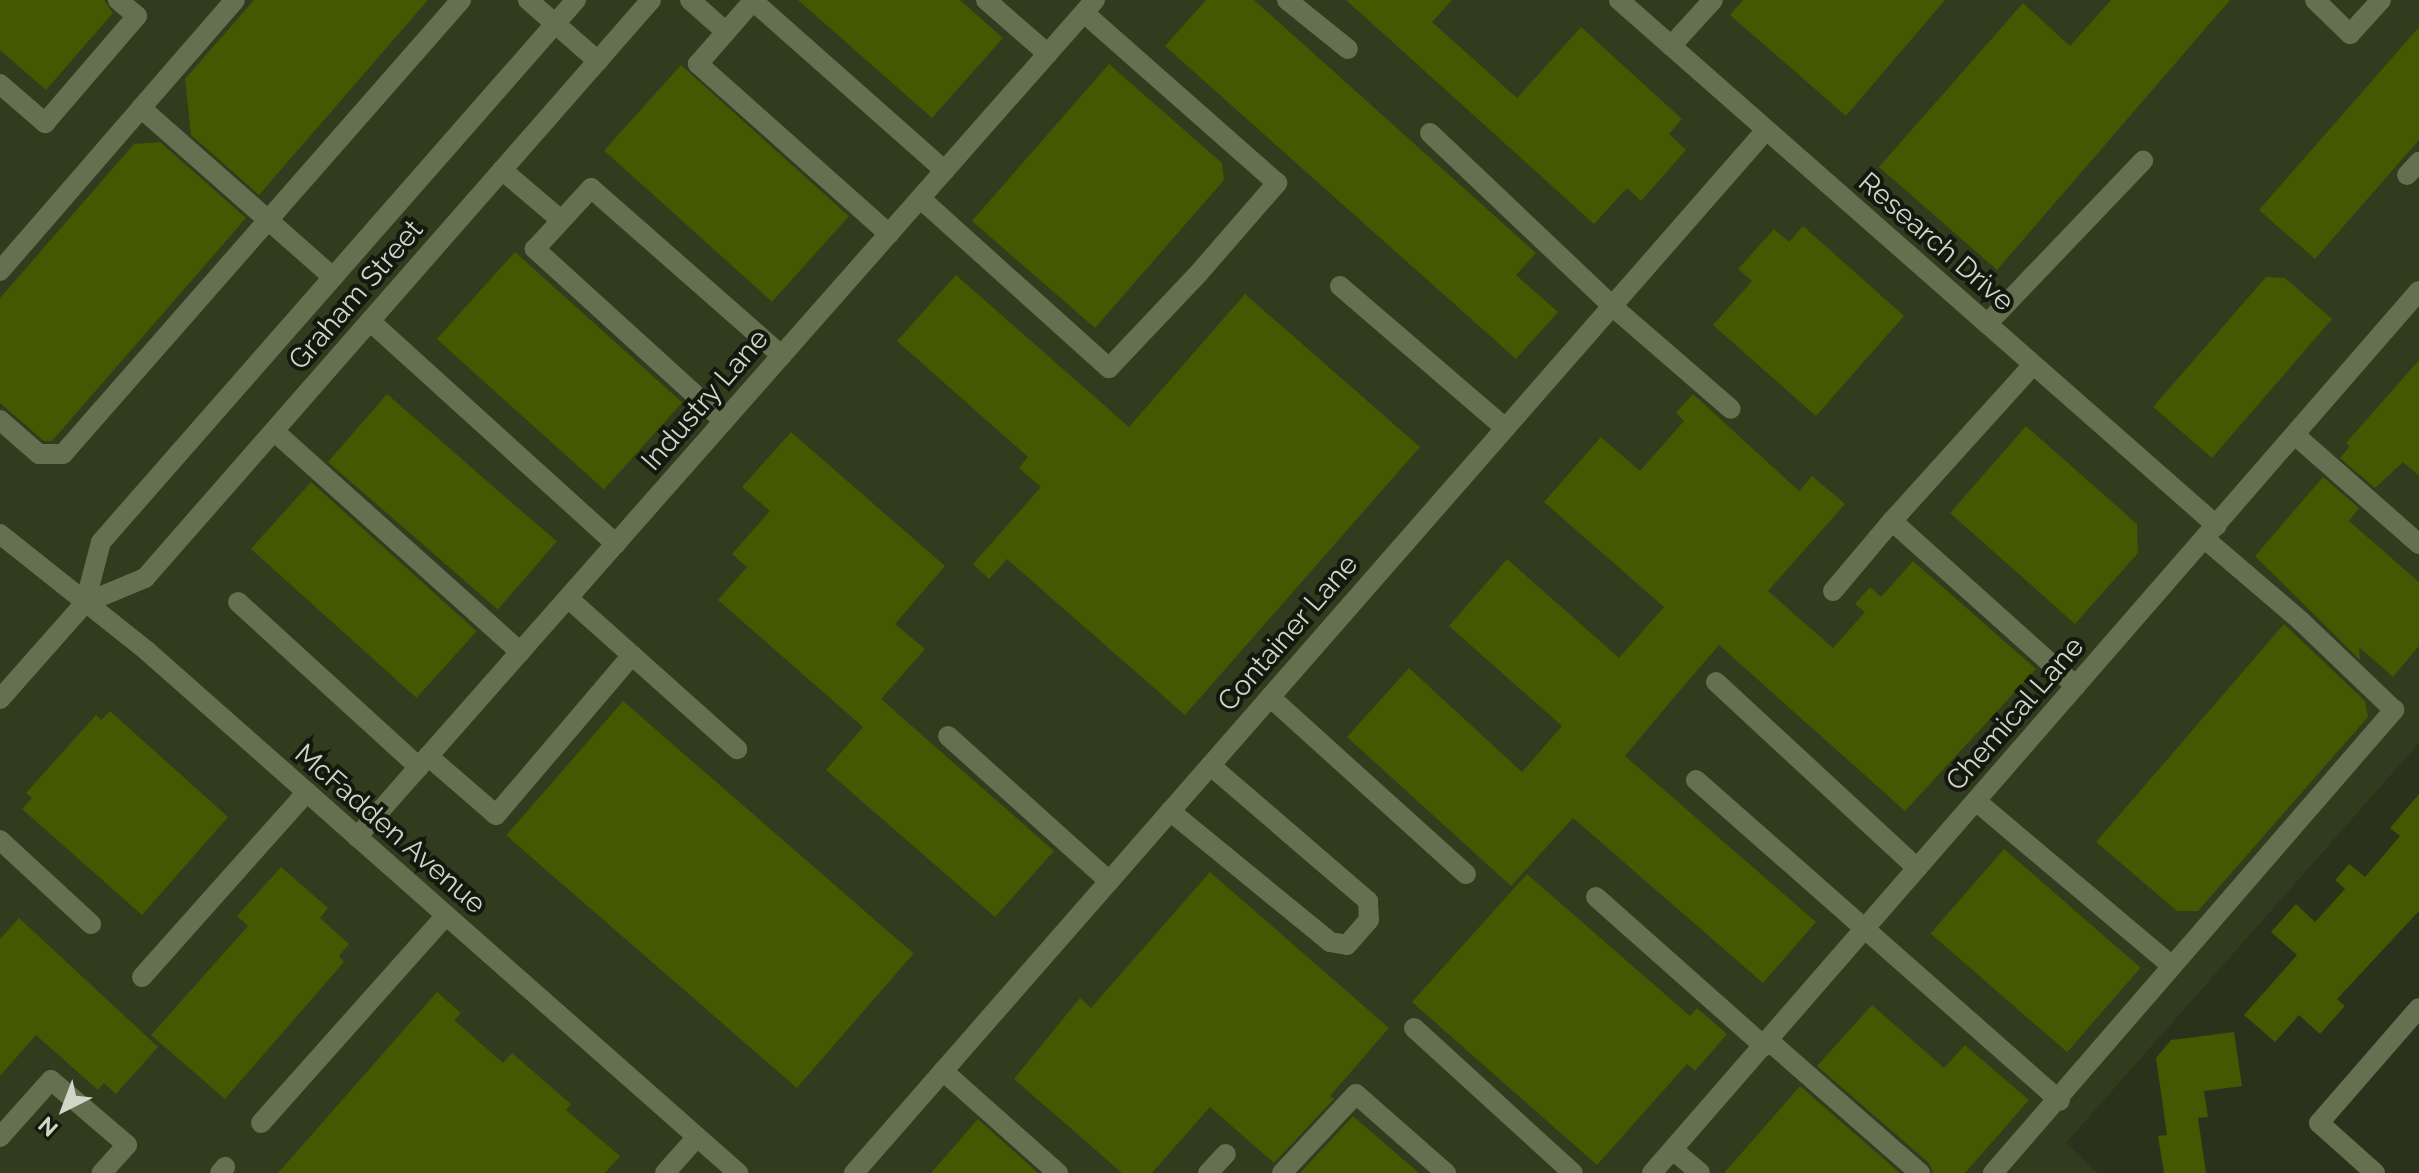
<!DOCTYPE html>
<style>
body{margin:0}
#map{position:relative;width:2419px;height:1173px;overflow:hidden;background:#2a321b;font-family:Raleway,sans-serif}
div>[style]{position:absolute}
.built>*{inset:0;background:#313b1d}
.building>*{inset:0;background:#435801;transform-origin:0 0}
.minor>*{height:20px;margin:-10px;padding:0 10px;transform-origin:10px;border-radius:10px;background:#657051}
span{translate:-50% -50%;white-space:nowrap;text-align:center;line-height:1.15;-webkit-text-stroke:8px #15180e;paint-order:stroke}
.street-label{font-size:28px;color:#d1d6c8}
.north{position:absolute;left:24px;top:1069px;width:80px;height:80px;-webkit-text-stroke:6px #15180e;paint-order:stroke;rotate:222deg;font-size:22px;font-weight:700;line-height:32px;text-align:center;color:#d1d6c8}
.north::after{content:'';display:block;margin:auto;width:28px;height:36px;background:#d1d6c8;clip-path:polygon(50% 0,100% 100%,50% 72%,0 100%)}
</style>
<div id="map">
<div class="built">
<i style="clip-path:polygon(0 0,2419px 0,2419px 743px,2066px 1143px,2098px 1173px,0 1173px)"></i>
</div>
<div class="building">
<i style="clip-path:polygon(0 0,104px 0,113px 13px,46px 90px,0 50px)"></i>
<i style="clip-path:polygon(254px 0,428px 0,259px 195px,191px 135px,185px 79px)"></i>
<i style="clip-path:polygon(798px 0,960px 0,1003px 38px,932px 118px)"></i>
<i style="clip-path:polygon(1206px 0,1254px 0,1536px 253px,1516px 275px,1558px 312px,1516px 359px,1165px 46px)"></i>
<i style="clip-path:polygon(1346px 0,1452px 0,1432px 22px,1517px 98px,1581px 27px,1682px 119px,1669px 134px,1686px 150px,1641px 201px,1627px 188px,1594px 224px)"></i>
<i style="clip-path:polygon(1743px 0,1945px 0,1846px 116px,1730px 15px)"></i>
<i style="clip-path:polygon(2111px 0,2230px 0,1997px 270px,1879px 167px,2023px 3px,2070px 46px)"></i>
<i style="clip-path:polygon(2419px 27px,2419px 140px,2315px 259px,2259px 210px)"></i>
<i style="clip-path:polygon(1109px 64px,1222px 163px,1224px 180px,1095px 328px,972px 221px)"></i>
<i style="left:681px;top:65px;width:226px;height:115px;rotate:42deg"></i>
<i style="clip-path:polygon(160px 142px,246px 218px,52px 441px,44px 441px,0 403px,0 298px,134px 144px)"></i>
<i style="clip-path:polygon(1803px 226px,1904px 316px,1816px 416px,1713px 325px,1752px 281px,1738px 269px,1774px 229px,1789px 242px)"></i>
<i style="left:515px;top:252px;width:225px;height:117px;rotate:42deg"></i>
<i style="clip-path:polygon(956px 275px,1129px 427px,1245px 294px,1420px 447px,1185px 715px,1007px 559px,989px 579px,973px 564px,1041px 487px,1019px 468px,1028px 457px,897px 341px)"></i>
<i style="clip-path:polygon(2266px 277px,2285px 278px,2332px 319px,2212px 458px,2153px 407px)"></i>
<i style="clip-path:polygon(2419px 360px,2419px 476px,2403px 462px,2375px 488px,2340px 458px,2350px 446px,2346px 443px)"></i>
<i style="left:387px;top:394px;width:225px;height:90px;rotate:41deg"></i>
<i style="clip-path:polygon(1693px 394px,1799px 491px,1812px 476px,1845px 504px,1768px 591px,1833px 648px,1865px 612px,1855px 604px,1870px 587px,1881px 597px,1913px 561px,2036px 669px,1905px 811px,1719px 645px,1670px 702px,1625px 756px,1816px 922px,1763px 983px,1573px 818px,1511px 886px,1347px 737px,1409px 668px,1522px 772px,1562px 726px,1449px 626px,1507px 559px,1619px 658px,1664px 607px,1544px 502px,1601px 437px,1640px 471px,1684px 421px,1676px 413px)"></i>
<i style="clip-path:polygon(2026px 426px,2137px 524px,2138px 553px,2075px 624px,1950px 513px)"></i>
<i style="clip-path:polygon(791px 432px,945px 566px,895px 624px,925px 649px,881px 699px,1054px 851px,995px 917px,826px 770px,863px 727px,718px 600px,747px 567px,732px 554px,770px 511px,742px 487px)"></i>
<i style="clip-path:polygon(2323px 477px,2359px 508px,2349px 521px,2419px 582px,2419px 646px,2393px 677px,2359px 647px,2360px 660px,2255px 556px)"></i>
<i style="left:311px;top:482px;width:223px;height:90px;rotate:42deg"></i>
<i style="clip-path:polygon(2284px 624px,2365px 701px,2368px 717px,2198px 911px,2177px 911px,2096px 842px)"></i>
<i style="left:623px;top:701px;width:385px;height:178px;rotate:41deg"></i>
<i style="clip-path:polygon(110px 711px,228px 817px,142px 915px,22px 809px,32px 798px,26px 793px,96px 715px,101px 720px)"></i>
<i style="clip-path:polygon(2419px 794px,2419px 911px,2337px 999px,2345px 1006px,2320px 1034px,2299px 1015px,2275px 1042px,2244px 1015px,2297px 955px,2271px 932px,2296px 904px,2315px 922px,2345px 889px,2335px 880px,2349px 864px,2365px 877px,2400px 836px,2390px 828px)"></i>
<i style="left:2004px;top:849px;width:181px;height:112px;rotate:41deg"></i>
<i style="clip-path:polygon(281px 867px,328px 908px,320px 918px,349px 944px,339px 956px,344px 962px,225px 1099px,151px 1035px,248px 926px,237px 916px)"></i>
<i style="clip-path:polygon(1210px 872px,1389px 1028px,1330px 1096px,1334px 1099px,1274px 1163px,1210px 1107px,1152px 1173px,1122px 1173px,1014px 1079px,1080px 998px,1091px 1008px)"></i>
<i style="clip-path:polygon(1527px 874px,1690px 1016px,1697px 1008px,1727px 1034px,1695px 1071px,1687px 1064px,1597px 1165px,1412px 1002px)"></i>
<i style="clip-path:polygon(19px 918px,158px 1047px,116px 1094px,104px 1083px,98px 1090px,36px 1035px,0 1076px,0 939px)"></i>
<i style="clip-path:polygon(437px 992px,461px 1013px,454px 1020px,503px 1063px,512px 1053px,571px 1104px,566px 1110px,620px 1156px,605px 1173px,278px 1173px)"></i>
<i style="clip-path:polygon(1872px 1005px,1944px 1068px,1965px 1045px,2029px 1100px,1965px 1173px,1933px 1173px,1929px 1163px,1817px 1066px)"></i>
<i style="clip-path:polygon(2234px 1032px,2242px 1086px,2204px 1091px,2208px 1117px,2198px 1118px,2206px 1173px,2164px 1173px,2158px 1136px,2167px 1135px,2156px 1058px,2171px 1040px)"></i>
<i style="clip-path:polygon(1800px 1086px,1900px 1173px,1724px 1173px)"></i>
<i style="clip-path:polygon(1353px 1116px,1419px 1173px,1300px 1173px)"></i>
<i style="clip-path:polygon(978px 1119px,1038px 1173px,931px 1173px)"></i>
</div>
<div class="minor">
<i style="left:528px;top:0;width:93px;rotate:41.1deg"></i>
<i style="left:690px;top:0;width:48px;rotate:41.6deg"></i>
<i style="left:986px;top:0;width:82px;rotate:41.1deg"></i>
<i style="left:1287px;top:0;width:78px;rotate:38.8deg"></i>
<i style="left:1619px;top:0;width:796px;rotate:41.33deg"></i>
<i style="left:2315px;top:0;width:49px;rotate:44.2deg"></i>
<i style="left:2350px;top:34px;width:46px;rotate:-47.6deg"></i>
<i style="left:1671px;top:46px;width:62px;rotate:-47.6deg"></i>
<i style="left:0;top:84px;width:60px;rotate:40.9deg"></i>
<i style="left:45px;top:123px;width:141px;rotate:-49.3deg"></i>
<i style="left:137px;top:16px;width:25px;rotate:-140deg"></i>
<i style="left:141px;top:108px;width:143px;rotate:-49deg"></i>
<i style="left:1430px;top:133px;width:251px;rotate:43.5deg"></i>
<i style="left:1612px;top:306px;width:157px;rotate:40.9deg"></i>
<i style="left:502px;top:170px;width:77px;rotate:40.3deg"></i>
<i style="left:2407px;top:175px;width:18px;rotate:-47deg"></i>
<i style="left:921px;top:199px;width:253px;rotate:42deg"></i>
<i style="left:1109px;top:368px;width:129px;rotate:-46.6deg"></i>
<i style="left:1198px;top:274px;width:121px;rotate:-49deg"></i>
<i style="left:1277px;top:183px;width:257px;rotate:-138.6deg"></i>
<i style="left:889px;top:234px;width:256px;rotate:-138.3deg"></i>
<i style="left:698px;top:64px;width:84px;rotate:-48.9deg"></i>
<i style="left:753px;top:1px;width:256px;rotate:41.5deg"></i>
<i style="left:0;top:271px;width:216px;rotate:-49.1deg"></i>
<i style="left:141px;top:108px;width:256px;rotate:41.4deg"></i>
<i style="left:1340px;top:286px;width:218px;rotate:40.7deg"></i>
<i style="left:370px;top:321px;width:332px;rotate:42.2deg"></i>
<i style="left:1987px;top:324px;width:226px;rotate:-46.3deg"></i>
<i style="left:2033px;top:365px;width:210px;rotate:132.1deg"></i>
<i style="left:1892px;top:521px;width:247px;rotate:41.9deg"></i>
<i style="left:0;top:420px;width:52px;rotate:41.1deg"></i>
<i style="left:39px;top:454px;width:24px"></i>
<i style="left:63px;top:454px;width:604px;rotate:-48.76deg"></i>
<i style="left:724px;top:421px;width:256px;rotate:-137.7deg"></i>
<i style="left:535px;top:249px;width:83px;rotate:-47.4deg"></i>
<i style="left:591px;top:188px;width:254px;rotate:41.3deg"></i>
<i style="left:274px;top:431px;width:331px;rotate:41.9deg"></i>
<i style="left:2295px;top:435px;width:165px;rotate:41.3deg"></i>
<i style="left:0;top:534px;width:188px;rotate:38.5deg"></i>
<i style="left:147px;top:651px;width:789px;rotate:41.45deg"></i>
<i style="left:1833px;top:591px;width:92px;rotate:-49.9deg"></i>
<i style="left:568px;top:598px;width:227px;rotate:41.8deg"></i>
<i style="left:238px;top:602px;width:245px;rotate:42.4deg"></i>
<i style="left:85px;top:603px;width:63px;rotate:-75.3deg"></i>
<i style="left:101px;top:542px;width:721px;rotate:-48.77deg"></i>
<i style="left:1716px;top:682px;width:274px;rotate:42.8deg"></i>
<i style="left:1270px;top:697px;width:264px;rotate:42.1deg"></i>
<i style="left:0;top:699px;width:128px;rotate:-48.5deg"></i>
<i style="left:85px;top:603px;width:65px;rotate:-22.6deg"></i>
<i style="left:145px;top:578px;width:768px;rotate:-48.8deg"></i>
<i style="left:948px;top:736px;width:217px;rotate:42deg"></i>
<i style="left:428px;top:756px;width:90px;rotate:40.9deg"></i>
<i style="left:496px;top:815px;width:210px;rotate:-49.6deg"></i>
<i style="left:1696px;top:780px;width:485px;rotate:41.4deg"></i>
<i style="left:1976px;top:801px;width:256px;rotate:40.1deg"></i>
<i style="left:1170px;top:811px;width:207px;rotate:39.3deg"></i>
<i style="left:1330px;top:942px;width:17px;rotate:10deg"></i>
<i style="left:1347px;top:945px;width:33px;rotate:-49deg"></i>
<i style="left:1369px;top:920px;width:19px;rotate:-93deg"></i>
<i style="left:1368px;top:901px;width:208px;rotate:-139.3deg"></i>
<i style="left:357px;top:837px;width:1116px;rotate:-48.6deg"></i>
<i style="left:0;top:840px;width:124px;rotate:42.7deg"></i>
<i style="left:1596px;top:897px;width:225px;rotate:41.6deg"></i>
<i style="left:142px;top:977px;width:248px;rotate:-48.3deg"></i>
<i style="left:1414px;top:1028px;width:215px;rotate:42.4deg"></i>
<i style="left:1769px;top:1041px;width:201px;rotate:41.2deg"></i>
<i style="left:943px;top:1071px;width:154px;rotate:41.6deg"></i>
<i style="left:261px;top:1123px;width:278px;rotate:-48.3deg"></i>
<i style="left:0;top:1137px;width:76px;rotate:-48.2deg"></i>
<i style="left:51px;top:1080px;width:100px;rotate:40.5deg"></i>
<i style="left:127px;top:1145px;width:38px;rotate:132deg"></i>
<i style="left:1673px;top:1150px;width:35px;rotate:40deg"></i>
<i style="left:220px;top:1173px;width:8px;rotate:-50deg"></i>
<i style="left:665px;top:1173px;width:48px;rotate:-48.4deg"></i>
<i style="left:854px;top:1173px;width:1385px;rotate:-48.83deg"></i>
<i style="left:1208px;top:1173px;width:26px;rotate:-47deg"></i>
<i style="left:1282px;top:1173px;width:108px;rotate:-46.9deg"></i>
<i style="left:1356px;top:1094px;width:120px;rotate:41.3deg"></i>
<i style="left:1652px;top:1173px;width:1169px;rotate:-48.99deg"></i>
<i style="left:1993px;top:1173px;width:613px;rotate:-49.1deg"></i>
<i style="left:2394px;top:710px;width:129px;rotate:-136.3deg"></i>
<i style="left:2301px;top:621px;width:126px;rotate:-139.5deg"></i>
<i style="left:2375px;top:1173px;width:75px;rotate:-138.2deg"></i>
<i style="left:2319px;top:1123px;width:152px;rotate:-49deg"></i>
</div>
<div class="street-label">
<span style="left:1936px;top:242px;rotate:41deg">Research Drive</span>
<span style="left:356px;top:295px;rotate:-49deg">Graham Street</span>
<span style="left:705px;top:400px;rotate:-49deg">Industry Lane</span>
<span style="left:1288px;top:633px;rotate:-49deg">Container Lane</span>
<span style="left:2015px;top:714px;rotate:-49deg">Chemical Lane</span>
<span style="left:390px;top:829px;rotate:41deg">McFadden Avenue</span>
</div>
<div class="north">N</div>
</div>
